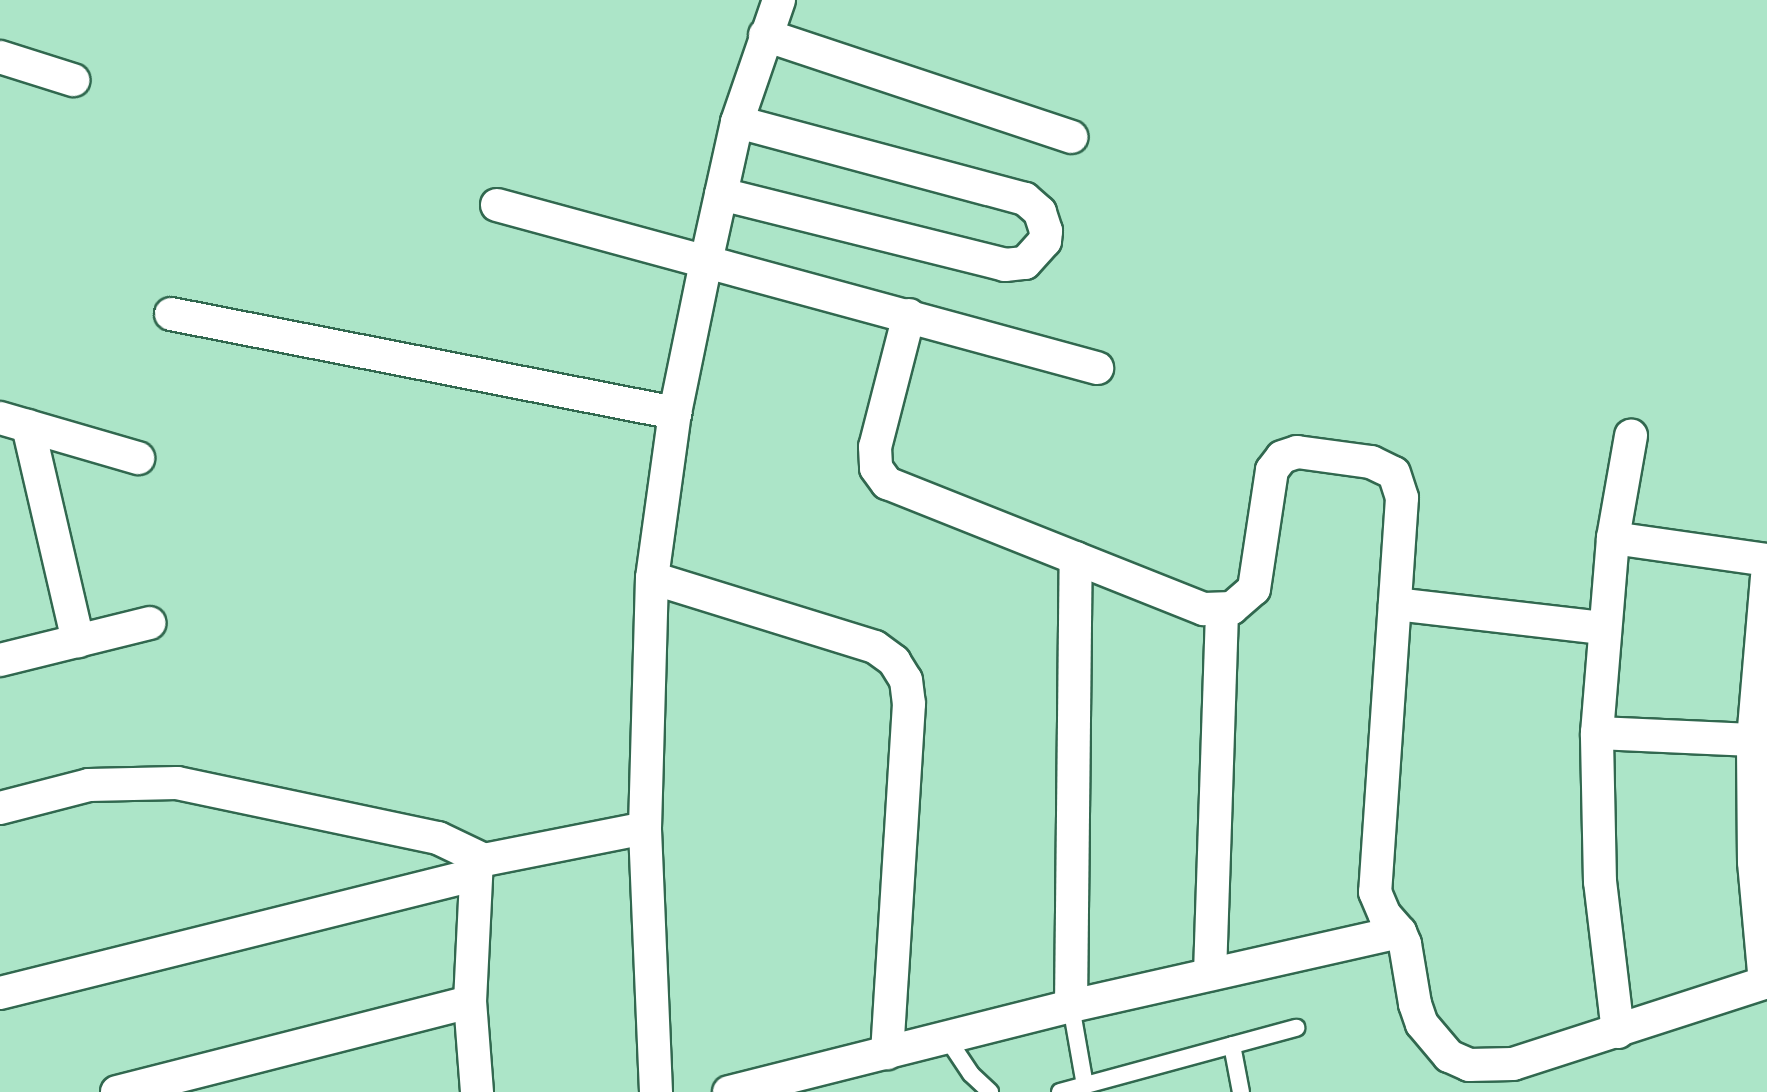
<!DOCTYPE html>
<style>
body{margin:0}
#map{position:relative;width:1767px;height:1092px;overflow:hidden;background:#ace5c8;font-family:"IBM Plex Sans",sans-serif}
div>[style]{position:absolute}
.roads{filter:drop-shadow(2px 0 #31684f) drop-shadow(-2px 0 #31684f) drop-shadow(0 2px #31684f) drop-shadow(0 -2px #31684f)}
.service>*{height:16px;margin:-8px;padding:0 8px;transform-origin:8px;border-radius:8px;background:#fff}
.minor>*{height:32px;margin:-16px;padding:0 16px;transform-origin:16px;border-radius:16px;background:#fff}
span{translate:-50% -50%;white-space:nowrap;text-align:center;line-height:1.15;-webkit-text-stroke:7px #ace5c8;paint-order:stroke}
</style>
<div id="map">
<div class="roads">
<div class="service">
<i style="left:1071px;top:1006px;width:80px;rotate:80deg"></i>
<i style="left:947px;top:1038px;width:43px;rotate:56.3deg"></i>
<i style="left:971px;top:1074px;width:26px;rotate:43deg"></i>
<i style="left:1232px;top:1045px;width:48px;rotate:79.2deg"></i>
<i style="left:1060px;top:1092px;width:245px;rotate:-15.2deg"></i>
</div>
<div class="minor">
<i style="left:765px;top:35px;width:323px;rotate:18.4deg"></i>
<i style="left:0;top:57px;width:77px;rotate:17.5deg"></i>
<i style="left:721px;top:194px;width:293px;rotate:14deg"></i>
<i style="left:1005px;top:265px;width:20px;rotate:-6deg"></i>
<i style="left:1025px;top:263px;width:30px;rotate:-48deg"></i>
<i style="left:1045px;top:241px;width:10px;rotate:-84deg"></i>
<i style="left:1046px;top:231px;width:20px;rotate:-108deg"></i>
<i style="left:1040px;top:212px;width:20px;rotate:-139deg"></i>
<i style="left:1025px;top:199px;width:298px;rotate:-165deg"></i>
<i style="left:497px;top:205px;width:622px;rotate:15.2deg"></i>
<i style="left:171px;top:314px;width:514px;rotate:11.11deg"></i>
<i style="left:909px;top:315px;width:136px;rotate:104.4deg"></i>
<i style="left:875px;top:447px;width:21px;rotate:87deg"></i>
<i style="left:876px;top:468px;width:19px;rotate:54deg"></i>
<i style="left:887px;top:483px;width:341px;rotate:21.7deg"></i>
<i style="left:1204px;top:609px;width:28px;rotate:-2deg"></i>
<i style="left:1232px;top:608px;width:29px;rotate:-41deg"></i>
<i style="left:1254px;top:589px;width:120px;rotate:-81.4deg"></i>
<i style="left:1272px;top:470px;width:16px;rotate:-52deg"></i>
<i style="left:1282px;top:457px;width:16px;rotate:-18deg"></i>
<i style="left:1297px;top:452px;width:75px;rotate:7.7deg"></i>
<i style="left:1371px;top:462px;width:25px;rotate:26deg"></i>
<i style="left:1394px;top:473px;width:26px;rotate:72deg"></i>
<i style="left:1402px;top:498px;width:395px;rotate:93.9deg"></i>
<i style="left:1375px;top:892px;width:25px;rotate:67deg"></i>
<i style="left:1385px;top:915px;width:23px;rotate:49deg"></i>
<i style="left:1400px;top:932px;width:13px;rotate:67deg"></i>
<i style="left:1405px;top:944px;width:61px;rotate:80.5deg"></i>
<i style="left:1415px;top:1004px;width:21px;rotate:71deg"></i>
<i style="left:1422px;top:1024px;width:42px;rotate:49.8deg"></i>
<i style="left:1449px;top:1056px;width:22px;rotate:24deg"></i>
<i style="left:1469px;top:1065px;width:44px;rotate:-1.3deg"></i>
<i style="left:1513px;top:1064px;width:267px;rotate:-17.9deg"></i>
<i style="left:0;top:418px;width:144px;rotate:16.2deg"></i>
<i style="left:28px;top:426px;width:221px;rotate:76.9deg"></i>
<i style="left:1613px;top:538px;width:156px;rotate:8.1deg"></i>
<i style="left:652px;top:578px;width:233px;rotate:17.2deg"></i>
<i style="left:875px;top:647px;width:24px;rotate:36deg"></i>
<i style="left:894px;top:661px;width:22px;rotate:58deg"></i>
<i style="left:906px;top:680px;width:24px;rotate:83deg"></i>
<i style="left:909px;top:704px;width:350px;rotate:93.6deg"></i>
<i style="left:1395px;top:604px;width:208px;rotate:6.6deg"></i>
<i style="left:0;top:660px;width:154px;rotate:-13.9deg"></i>
<i style="left:1597px;top:733px;width:156px;rotate:2.6deg"></i>
<i style="left:0;top:808px;width:92px;rotate:-14.5deg"></i>
<i style="left:89px;top:785px;width:88px;rotate:-1.3deg"></i>
<i style="left:177px;top:783px;width:267px;rotate:11.9deg"></i>
<i style="left:438px;top:838px;width:51px;rotate:25.6deg"></i>
<i style="left:484px;top:860px;width:164px;rotate:-11.2deg"></i>
<i style="left:1210px;top:974px;width:364px;rotate:-88.1deg"></i>
<i style="left:1765px;top:983px;width:121px;rotate:-95.2deg"></i>
<i style="left:1754px;top:862px;width:122px;rotate:-90.5deg"></i>
<i style="left:1753px;top:740px;width:164px;rotate:-85.1deg"></i>
<i style="left:0;top:993px;width:489px;rotate:-14deg"></i>
<i style="left:1071px;top:1006px;width:448px;rotate:-89.4deg"></i>
<i style="left:1618px;top:1032px;width:151px;rotate:-96.8deg"></i>
<i style="left:1600px;top:882px;width:149px;rotate:-91.2deg"></i>
<i style="left:1597px;top:733px;width:196px;rotate:-85.3deg"></i>
<i style="left:1613px;top:538px;width:104px;rotate:-80deg"></i>
<i style="left:117px;top:1092px;width:364px;rotate:-14.3deg"></i>
<i style="left:477px;top:1092px;width:90px;rotate:-94.4deg"></i>
<i style="left:470px;top:1002px;width:144px;rotate:-87.2deg"></i>
<i style="left:656px;top:1092px;width:264px;rotate:-92.4deg"></i>
<i style="left:645px;top:828px;width:250px;rotate:-88.4deg"></i>
<i style="left:652px;top:578px;width:167px;rotate:-82.1deg"></i>
<i style="left:675px;top:413px;width:154px;rotate:-78.4deg"></i>
<i style="left:706px;top:262px;width:143px;rotate:-77.5deg"></i>
<i style="left:737px;top:122px;width:129px;rotate:-71deg"></i>
<i style="left:729px;top:1092px;width:353px;rotate:-14.1deg"></i>
<i style="left:1071px;top:1006px;width:337px;rotate:-12.7deg"></i>
</div>
</div>
</div>
